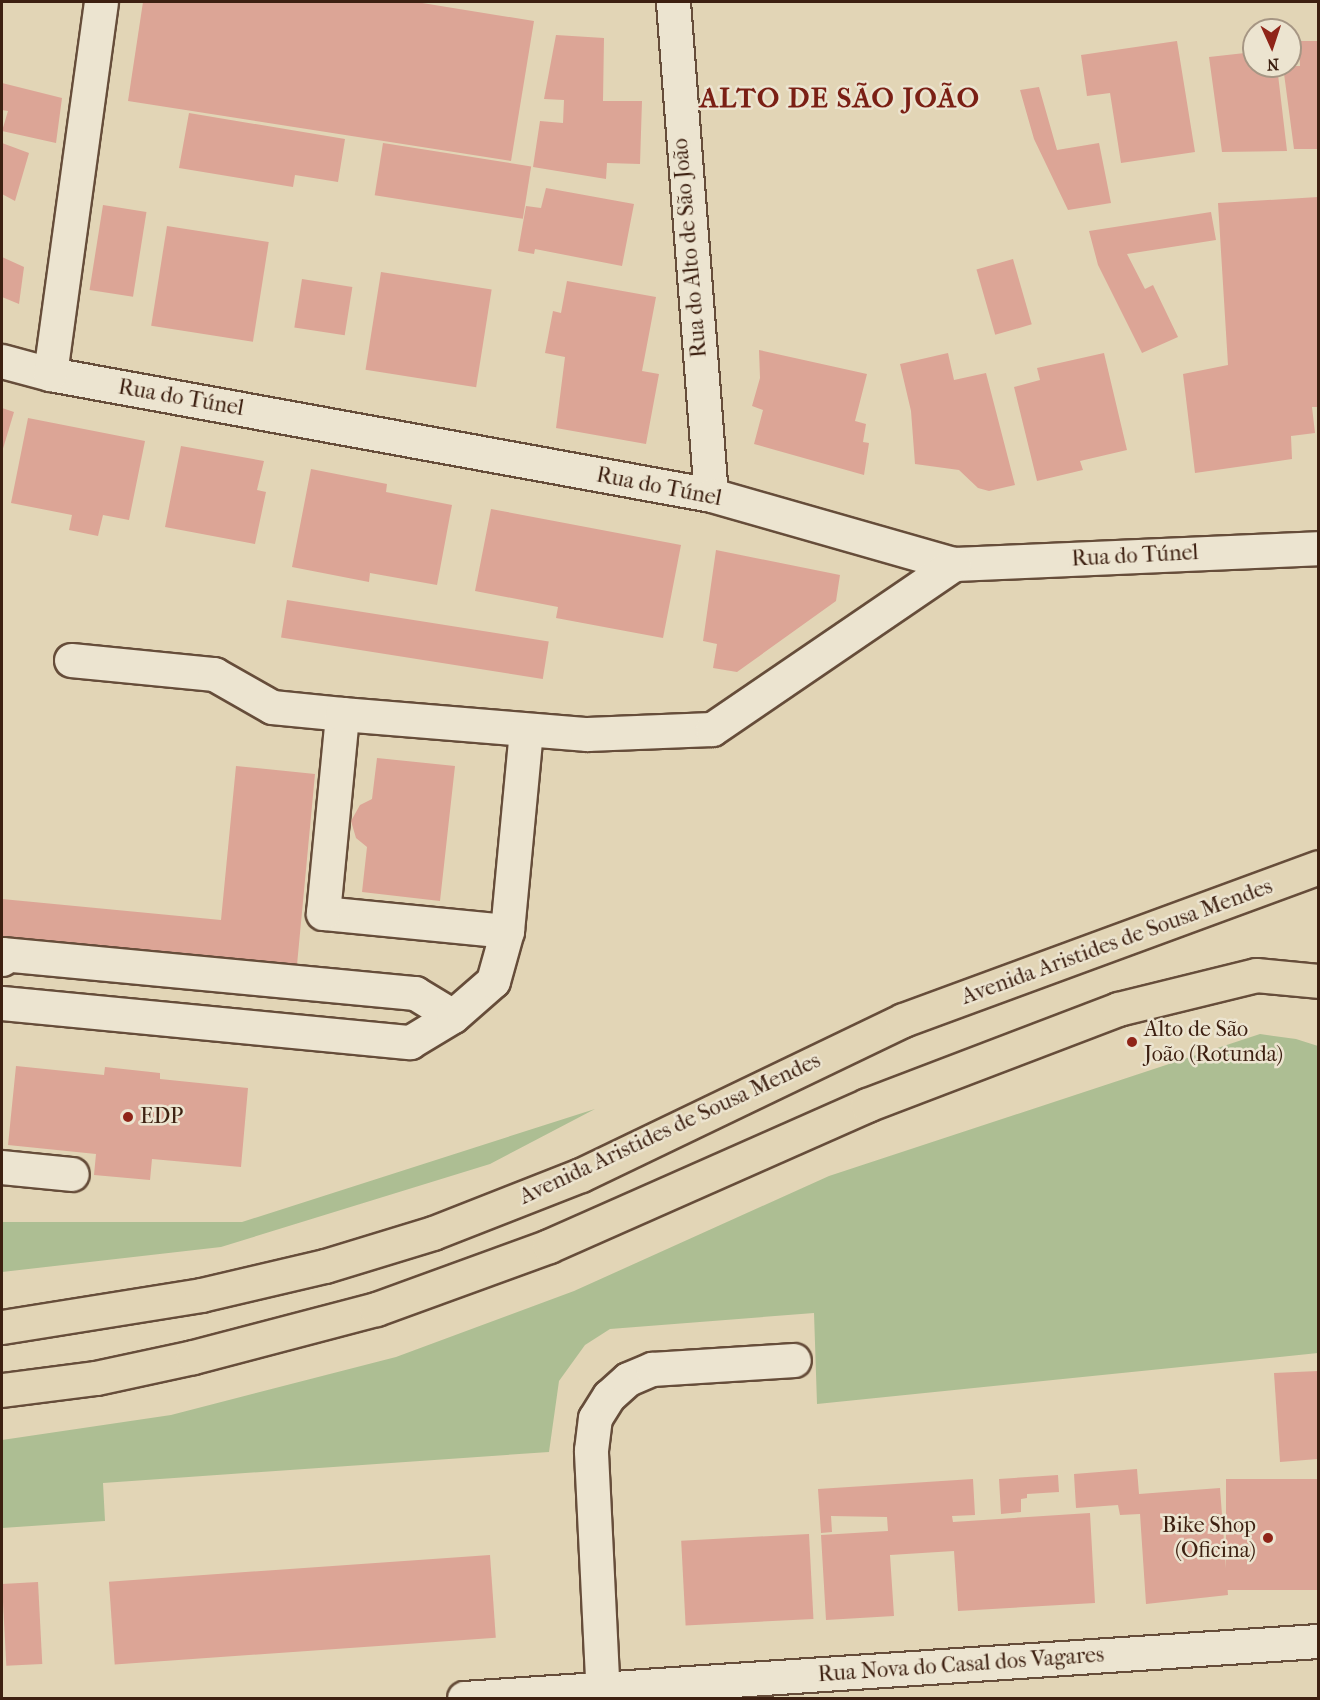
<!DOCTYPE html>
<meta charset="utf-8">
<style>
body{margin:0}
#map{position:relative;width:1320px;height:1700px;overflow:hidden;background:#e2d5b6;font-family:"IM FELL French Canon",serif}
div>[style]{position:absolute}
.green>*{inset:0;background:#adbe93}
.building>*{inset:0;background:#dca596;transform-origin:0 0}
.roads{filter:drop-shadow(2px 0 #664d3a) drop-shadow(-2px 0 #664d3a) drop-shadow(0 2px #664d3a) drop-shadow(0 -2px #664d3a)}
.minor>*{height:33px;margin:-16.5px;padding:0 16.5px;transform-origin:16.5px;border-radius:16.5px;background:#ece4d0}
.major>*{height:33px;margin:-16.5px;padding:0 16.5px;transform-origin:16.5px;border-radius:16.5px;background:#e2d5b6}
.dots>*{width:16px;height:16px;translate:-50% -50%;box-sizing:border-box;border:3px solid #ece4d0;border-radius:50%}
span{translate:-50% -50%;white-space:nowrap;text-align:center;line-height:1.15;-webkit-text-stroke:5px #ece4d0;paint-order:stroke}
.street-label{font-size:22px;color:#3d2011}
.poi-label{font-size:22px;color:#3d2011}
.left{translate:0 -50%;text-align:left}
.right{translate:-100% -50%;text-align:right}
.district-label{font-size:28px;color:#7a1f14;font-weight:700;letter-spacing:1.5px}
.frame{position:absolute;inset:0;border:3px solid #3d2011;pointer-events:none}
.north{position:absolute;left:1242px;top:18px;width:60px;height:60px;box-sizing:border-box;background:#ece4d0;border:2px solid #a69684;border-radius:50%;rotate:177deg;font-size:16px;font-weight:700;line-height:24px;text-align:center;color:#3d2011}
.north::after{content:'';display:block;margin:auto;width:21px;height:27px;background:#8f2418;clip-path:polygon(50% 0,100% 100%,50% 72%,0 100%)}
</style>
<div id="map">
<div class="green">
<i style="clip-path:polygon(1260px 1034px,1296px 1039px,1318px 1046px,1318px 1353px,817px 1404px,814px 1313px,610px 1329px,585px 1345px,559px 1381px,549px 1452px,103px 1483px,105px 1521px,2px 1528px,2px 1440px,171px 1415px,396px 1357px,574px 1291px,829px 1176px)"></i>
<i style="clip-path:polygon(595px 1109px,490px 1164px,221px 1247px,2px 1272px,2px 1222px,242px 1222px)"></i>
</div>
<div class="building">
<i style="clip-path:polygon(143px 2px,416px 2px,534px 21px,511px 161px,128px 101px)"></i>
<i style="clip-path:polygon(556px 35px,604px 38px,603px 101px,642px 101px,640px 164px,607px 163px,606px 179px,533px 167px,540px 121px,563px 123px,564px 100px,544px 99px)"></i>
<i style="clip-path:polygon(1177px 41px,1195px 152px,1121px 163px,1110px 93px,1087px 96px,1081px 55px)"></i>
<i style="clip-path:polygon(1299px 41px,1318px 41px,1318px 149px,1294px 149px,1283px 66px,1300px 66px)"></i>
<i style="clip-path:polygon(1254px 52px,1254px 66px,1277px 66px,1287px 151px,1222px 152px,1209px 57px)"></i>
<i style="clip-path:polygon(2px 83px,62px 98px,56px 143px,2px 131px,8px 111px,2px 110px)"></i>
<i style="clip-path:polygon(1039px 87px,1057px 150px,1099px 143px,1111px 203px,1068px 210px,1034px 139px,1020px 90px)"></i>
<i style="clip-path:polygon(189px 113px,345px 139px,338px 182px,295px 175px,293px 187px,179px 168px)"></i>
<i style="clip-path:polygon(2px 143px,29px 153px,15px 201px,2px 194px)"></i>
<i style="left:383px;top:143px;width:150px;height:53px;rotate:9deg"></i>
<i style="clip-path:polygon(546px 188px,634px 204px,622px 266px,535px 249px,534px 254px,518px 251px,526px 206px,541px 208px)"></i>
<i style="clip-path:polygon(1318px 197px,1318px 407px,1312px 407px,1315px 433px,1291px 436px,1292px 459px,1195px 473px,1183px 374px,1228px 365px,1218px 203px)"></i>
<i style="left:103px;top:205px;width:44px;height:86px;rotate:9deg"></i>
<i style="clip-path:polygon(1211px 212px,1216px 240px,1127px 254px,1145px 289px,1153px 285px,1178px 337px,1142px 353px,1098px 265px,1089px 231px)"></i>
<i style="left:167px;top:226px;width:103px;height:101px;rotate:9deg"></i>
<i style="clip-path:polygon(2px 257px,24px 267px,19px 304px,2px 297px)"></i>
<i style="left:1013px;top:259px;width:68px;height:38px;rotate:74deg"></i>
<i style="left:381px;top:272px;width:112px;height:99px;rotate:9deg"></i>
<i style="left:302px;top:279px;width:51px;height:49px;rotate:9deg"></i>
<i style="clip-path:polygon(567px 281px,656px 297px,642px 371px,659px 374px,646px 444px,556px 428px,565px 357px,545px 353px,553px 311px,561px 313px)"></i>
<i style="clip-path:polygon(759px 350px,867px 374px,855px 421px,866px 424px,863px 442px,869px 443px,864px 475px,754px 444px,763px 410px,752px 406px,760px 378px)"></i>
<i style="clip-path:polygon(948px 353px,954px 380px,986px 373px,1015px 485px,989px 491px,978px 488px,959px 470px,915px 464px,911px 411px,900px 364px)"></i>
<i style="clip-path:polygon(1104px 353px,1127px 450px,1080px 461px,1083px 470px,1037px 481px,1014px 387px,1040px 380px,1037px 368px)"></i>
<i style="clip-path:polygon(2px 408px,14px 412px,2px 452px)"></i>
<i style="clip-path:polygon(28px 418px,145px 441px,129px 520px,103px 515px,98px 536px,69px 530px,72px 515px,11px 503px)"></i>
<i style="clip-path:polygon(181px 446px,264px 461px,257px 490px,266px 492px,255px 544px,165px 527px)"></i>
<i style="clip-path:polygon(311px 469px,387px 484px,386px 492px,452px 505px,437px 585px,370px 573px,369px 582px,292px 567px)"></i>
<i style="clip-path:polygon(491px 509px,681px 545px,663px 638px,556px 618px,558px 607px,475px 591px)"></i>
<i style="clip-path:polygon(716px 550px,840px 575px,836px 601px,737px 672px,713px 668px,717px 644px,703px 641px)"></i>
<i style="left:287px;top:600px;width:265px;height:38px;rotate:9deg"></i>
<i style="clip-path:polygon(377px 758px,455px 766px,440px 901px,362px 892px,367px 847px,356px 838px,351px 821px,360px 805px,372px 799px)"></i>
<i style="clip-path:polygon(236px 766px,315px 774px,297px 965px,2px 938px,2px 899px,221px 920px)"></i>
<i style="clip-path:polygon(16px 1066px,104px 1075px,105px 1067px,160px 1073px,160px 1079px,248px 1088px,241px 1167px,152px 1159px,150px 1180px,94px 1175px,96px 1154px,8px 1145px)"></i>
<i style="clip-path:polygon(1318px 1371px,1318px 1459px,1280px 1462px,1274px 1373px)"></i>
<i style="clip-path:polygon(1137px 1469px,1139px 1494px,1220px 1488px,1228px 1595px,1146px 1604px,1140px 1514px,1120px 1515px,1118px 1505px,1076px 1508px,1074px 1474px)"></i>
<i style="clip-path:polygon(1058px 1475px,1059px 1492px,1027px 1494px,1027px 1498px,1021px 1499px,1021px 1512px,1001px 1514px,999px 1479px)"></i>
<i style="clip-path:polygon(973px 1479px,975px 1515px,952px 1516px,953px 1522px,1090px 1513px,1095px 1603px,958px 1611px,954px 1551px,890px 1555px,894px 1616px,826px 1620px,821px 1535px,888px 1531px,887px 1517px,831px 1516px,832px 1532px,821px 1533px,818px 1489px)"></i>
<i style="left:1318px;top:1479px;width:111px;height:92px;rotate:90deg"></i>
<i style="left:809px;top:1534px;width:85px;height:128px;rotate:87deg"></i>
<i style="left:490px;top:1555px;width:83px;height:382px;rotate:86deg"></i>
<i style="left:38px;top:1582px;width:82px;height:36px;rotate:87deg"></i>
</div>
<div class="roads">
<div class="minor">
<i style="left:673px;top:2px;width:494px;rotate:85.6deg"></i>
<i style="left:2px;top:361px;width:50px;rotate:15.2deg"></i>
<i style="left:50px;top:374px;width:672px;rotate:10.37deg"></i>
<i style="left:711px;top:495px;width:253px;rotate:15.9deg"></i>
<i style="left:954px;top:564px;width:364px;rotate:-2.5deg"></i>
<i style="left:50px;top:374px;width:375px;rotate:-82.2deg"></i>
<i style="left:71px;top:660px;width:144px;rotate:5.6deg"></i>
<i style="left:214px;top:674px;width:67px;rotate:29.6deg"></i>
<i style="left:272px;top:707px;width:70px;rotate:5.7deg"></i>
<i style="left:507px;top:931px;width:185px;rotate:-174.4deg"></i>
<i style="left:323px;top:913px;width:200px;rotate:-84.5deg"></i>
<i style="left:342px;top:714px;width:246px;rotate:4.7deg"></i>
<i style="left:587px;top:734px;width:125px;rotate:-2.3deg"></i>
<i style="left:712px;top:729px;width:293px;rotate:-34.3deg"></i>
<i style="left:2px;top:959px;width:5px;rotate:-90deg"></i>
<i style="left:2px;top:954px;width:415px;rotate:5.4deg"></i>
<i style="left:415px;top:993px;width:44px;rotate:31.2deg"></i>
<i style="left:2px;top:1003px;width:410px;rotate:5.5deg"></i>
<i style="left:410px;top:1042px;width:50px;rotate:-31.2deg"></i>
<i style="left:453px;top:1016px;width:53px;rotate:-41.2deg"></i>
<i style="left:493px;top:981px;width:52px;rotate:-74.4deg"></i>
<i style="left:507px;top:931px;width:201px;rotate:-84.6deg"></i>
<i style="left:2px;top:1167px;width:70px;rotate:5.7deg"></i>
<i style="left:464px;top:1698px;width:856px;rotate:-3.82deg"></i>
<i style="left:603px;top:1698px;width:248px;rotate:-92.8deg"></i>
<i style="left:591px;top:1450px;width:32px;rotate:-83deg"></i>
<i style="left:595px;top:1418px;width:26px;rotate:-58deg"></i>
<i style="left:609px;top:1396px;width:25px;rotate:-42deg"></i>
<i style="left:628px;top:1379px;width:26px;rotate:-23deg"></i>
<i style="left:652px;top:1369px;width:142px;rotate:-3.6deg"></i>
</div>
<div class="major">
<i style="left:2px;top:1327px;width:202px;rotate:-9.1deg"></i>
<i style="left:201px;top:1295px;width:127px;rotate:-13.2deg"></i>
<i style="left:325px;top:1266px;width:113px;rotate:-17deg"></i>
<i style="left:433px;top:1233px;width:159px;rotate:-21.4deg"></i>
<i style="left:581px;top:1175px;width:357px;rotate:-25.7deg"></i>
<i style="left:903px;top:1020px;width:442px;rotate:-20.2deg"></i>
<i style="left:2px;top:1390px;width:95px;rotate:-7.3deg"></i>
<i style="left:96px;top:1378px;width:99px;rotate:-12.2deg"></i>
<i style="left:193px;top:1357px;width:189px;rotate:-14.7deg"></i>
<i style="left:376px;top:1309px;width:184px;rotate:-20deg"></i>
<i style="left:549px;top:1246px;width:348px;rotate:-23.9deg"></i>
<i style="left:867px;top:1105px;width:269px;rotate:-20.9deg"></i>
<i style="left:1118px;top:1009px;width:142px;rotate:-13.8deg"></i>
<i style="left:1256px;top:975px;width:62px;rotate:5.5deg"></i>
</div>
</div>
<div class="dots">
<i style="left:1132px;top:1042px;background:#8f2418"></i>
<i style="left:128px;top:1117px;background:#8f2418"></i>
<i style="left:1268px;top:1538px;background:#8f2418"></i>
</div>
<div class="street-label">
<span style="left:690px;top:248px;rotate:-95deg">Rua do Alto de São João</span>
<span style="left:181px;top:398px;rotate:10deg">Rua do Túnel</span>
<span style="left:659px;top:487px;rotate:11deg">Rua do Túnel</span>
<span style="left:1135px;top:556px;rotate:-3deg">Rua do Túnel</span>
<span style="left:1117px;top:942px;rotate:-20deg">Avenida Aristides de Sousa Mendes</span>
<span style="left:670px;top:1129px;rotate:-25deg">Avenida Aristides de Sousa Mendes</span>
<span style="left:961px;top:1665px;rotate:-4deg">Rua Nova do Casal dos Vagares</span>
</div>
<div class="poi-label">
<span class="left" style="left:1144px;top:1042px">Alto de São<br>João (Rotunda)</span>
<span class="left" style="left:140px;top:1117px">EDP</span>
<span class="right" style="left:1256px;top:1538px">Bike Shop<br>(Oficina)</span>
</div>
<div class="district-label">
<span style="left:840px;top:98px">ALTO DE SÃO JOÃO</span>
</div>
<div class="frame"></div>
<div class="north">N</div>
</div>
